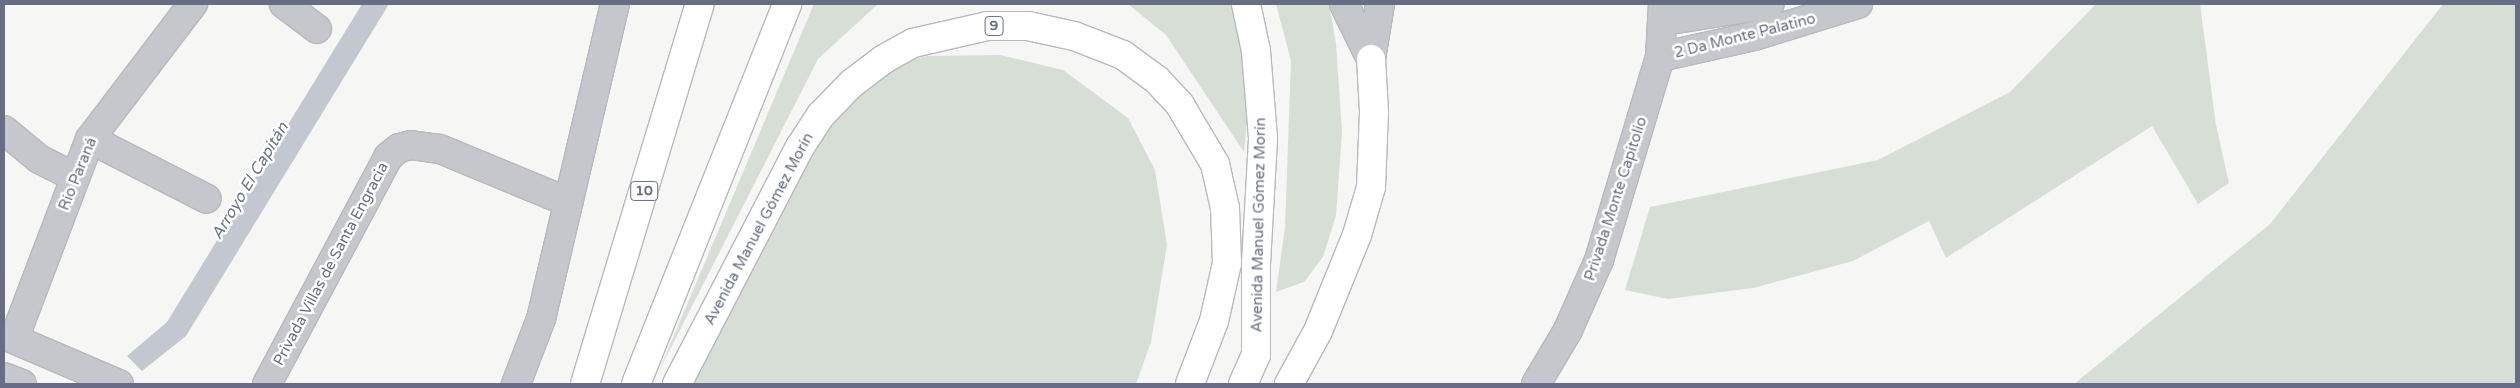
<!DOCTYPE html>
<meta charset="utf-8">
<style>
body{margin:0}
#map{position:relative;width:2520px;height:388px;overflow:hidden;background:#f6f7f4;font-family:"Varela Round",sans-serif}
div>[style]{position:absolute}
.green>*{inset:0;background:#d6ded6}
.water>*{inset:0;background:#c3c8d0}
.roads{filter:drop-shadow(1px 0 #b8b9be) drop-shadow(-1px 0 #b8b9be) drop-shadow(0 1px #b8b9be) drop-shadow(0 -1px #b8b9be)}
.minor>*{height:28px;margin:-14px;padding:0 14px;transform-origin:14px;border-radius:14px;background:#c5c7cc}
.highway>*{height:28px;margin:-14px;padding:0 14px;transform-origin:14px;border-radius:14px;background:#fff}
span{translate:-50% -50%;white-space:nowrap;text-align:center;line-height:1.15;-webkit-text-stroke:5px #fff;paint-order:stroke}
.shield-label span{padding:1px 4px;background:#fff;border:1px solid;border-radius:4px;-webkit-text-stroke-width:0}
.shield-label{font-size:14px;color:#676d84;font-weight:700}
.street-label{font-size:15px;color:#676d84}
.water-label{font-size:16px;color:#697486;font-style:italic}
.frame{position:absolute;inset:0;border:5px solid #676d84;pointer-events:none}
</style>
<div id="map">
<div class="green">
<i style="clip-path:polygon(814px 4px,878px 4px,818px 59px,659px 371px)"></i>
<i style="clip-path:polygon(1128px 4px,1238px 4px,1251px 84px,1244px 152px,1166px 35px)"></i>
<i style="clip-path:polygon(1276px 4px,1329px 4px,1336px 43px,1342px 132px,1336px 216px,1323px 257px,1304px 282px,1276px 292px,1285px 227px,1291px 61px)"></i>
<i style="clip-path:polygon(2096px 4px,2200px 4px,2216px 125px,2229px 183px,2198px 204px,2152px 126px,1946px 258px,1929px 221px,1853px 261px,1753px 288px,1668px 299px,1625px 290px,1650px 207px,1878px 160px,2010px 92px)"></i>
<i style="clip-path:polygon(2443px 4px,2516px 4px,2516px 384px,2074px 384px,2270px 224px)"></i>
<i style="clip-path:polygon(1000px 55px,1063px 70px,1128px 118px,1155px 170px,1167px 245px,1151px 342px,1136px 384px,672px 384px,766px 207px,866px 71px,927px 56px)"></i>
</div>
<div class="water">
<i style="clip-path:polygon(362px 4px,389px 4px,186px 336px,142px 371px,127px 356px,167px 322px)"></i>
</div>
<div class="roads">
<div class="minor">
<i style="left:284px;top:4px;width:41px;rotate:37.1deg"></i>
<i style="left:1344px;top:4px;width:61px;rotate:63.9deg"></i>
<i style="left:1664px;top:21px;width:107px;rotate:-9.1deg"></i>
<i style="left:1660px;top:57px;width:96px;rotate:-12.6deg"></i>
<i style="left:1754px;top:36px;width:109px;rotate:-17.1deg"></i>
<i style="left:1371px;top:59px;width:56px;rotate:-80.7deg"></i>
<i style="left:4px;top:130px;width:45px;rotate:39.6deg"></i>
<i style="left:39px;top:159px;width:40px;rotate:26.6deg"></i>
<i style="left:90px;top:139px;width:131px;rotate:27.1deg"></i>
<i style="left:4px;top:335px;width:125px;rotate:23.1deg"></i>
<i style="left:14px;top:339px;width:214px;rotate:-69.2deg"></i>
<i style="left:90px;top:139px;width:170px;rotate:-52.7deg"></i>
<i style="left:4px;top:377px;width:19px;rotate:21deg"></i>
<i style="left:267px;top:384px;width:257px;rotate:-61.9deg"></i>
<i style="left:388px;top:157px;width:14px;rotate:-39deg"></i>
<i style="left:399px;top:148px;width:12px;rotate:-14deg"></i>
<i style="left:411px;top:145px;width:29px;rotate:8deg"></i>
<i style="left:440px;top:149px;width:139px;rotate:22.5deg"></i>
<i style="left:516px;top:384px;width:70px;rotate:-69deg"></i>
<i style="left:541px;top:319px;width:324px;rotate:-76.8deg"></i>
<i style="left:1536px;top:384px;width:63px;rotate:-59.3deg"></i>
<i style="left:1568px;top:330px;width:77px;rotate:-66.1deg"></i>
<i style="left:1599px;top:260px;width:212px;rotate:-73.3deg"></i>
<i style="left:1660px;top:57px;width:53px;rotate:-86.8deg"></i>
</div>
<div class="highway">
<i style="left:585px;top:384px;width:397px;rotate:-73.2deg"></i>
<i style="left:636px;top:384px;width:409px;rotate:-68.3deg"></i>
<i style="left:677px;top:384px;width:267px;rotate:-62.6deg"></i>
<i style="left:800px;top:147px;width:38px;rotate:-57deg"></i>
<i style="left:821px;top:115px;width:43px;rotate:-45.9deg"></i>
<i style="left:851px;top:84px;width:41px;rotate:-37.1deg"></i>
<i style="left:884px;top:59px;width:33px;rotate:-29deg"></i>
<i style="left:913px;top:43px;width:76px;rotate:-12.9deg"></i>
<i style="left:987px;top:26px;width:41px"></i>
<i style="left:1028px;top:26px;width:47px;rotate:12.3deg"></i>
<i style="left:1074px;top:36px;width:53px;rotate:21.2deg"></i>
<i style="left:1123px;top:55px;width:42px;rotate:36.3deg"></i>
<i style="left:1157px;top:80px;width:34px;rotate:47deg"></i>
<i style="left:1180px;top:105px;width:69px;rotate:59.3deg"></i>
<i style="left:1215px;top:164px;width:45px;rotate:77.2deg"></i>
<i style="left:1225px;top:208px;width:55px;rotate:87.9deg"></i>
<i style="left:1227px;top:263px;width:59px;rotate:102.6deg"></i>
<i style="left:1214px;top:321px;width:67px;rotate:110.9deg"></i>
<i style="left:1243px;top:384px;width:32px;rotate:-66deg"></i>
<i style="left:1256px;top:355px;width:91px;rotate:-90deg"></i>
<i style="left:1256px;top:264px;width:126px;rotate:-86.8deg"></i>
<i style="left:1263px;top:138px;width:87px;rotate:-94.6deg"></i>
<i style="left:1256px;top:51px;width:48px;rotate:-102deg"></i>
<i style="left:1289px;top:384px;width:60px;rotate:-61.3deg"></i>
<i style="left:1318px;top:331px;width:104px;rotate:-67.9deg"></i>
<i style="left:1357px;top:235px;width:50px;rotate:-73.7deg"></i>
<i style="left:1371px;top:187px;width:75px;rotate:-87.7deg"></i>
<i style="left:1374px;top:112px;width:53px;rotate:-93.2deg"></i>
</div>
</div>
<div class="shield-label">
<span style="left:994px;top:26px">9</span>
<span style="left:644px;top:191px">10</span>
</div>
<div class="street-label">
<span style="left:1745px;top:36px;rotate:-14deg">2 Da Monte Palatino</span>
<span style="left:78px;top:174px;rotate:-68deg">Río Paraná</span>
<span style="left:1616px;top:199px;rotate:-72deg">Privada Monte Capitolio</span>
<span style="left:1259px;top:225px;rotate:-89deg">Avenida Manuel Gómez Morín</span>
<span style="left:759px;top:229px;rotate:-62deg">Avenida Manuel Gómez Morín</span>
<span style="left:331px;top:264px;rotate:-62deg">Privada Villas de Santa Engracia</span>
</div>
<div class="water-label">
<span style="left:250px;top:181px;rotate:-59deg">Arroyo El Capitán</span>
</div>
<div class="frame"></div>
</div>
